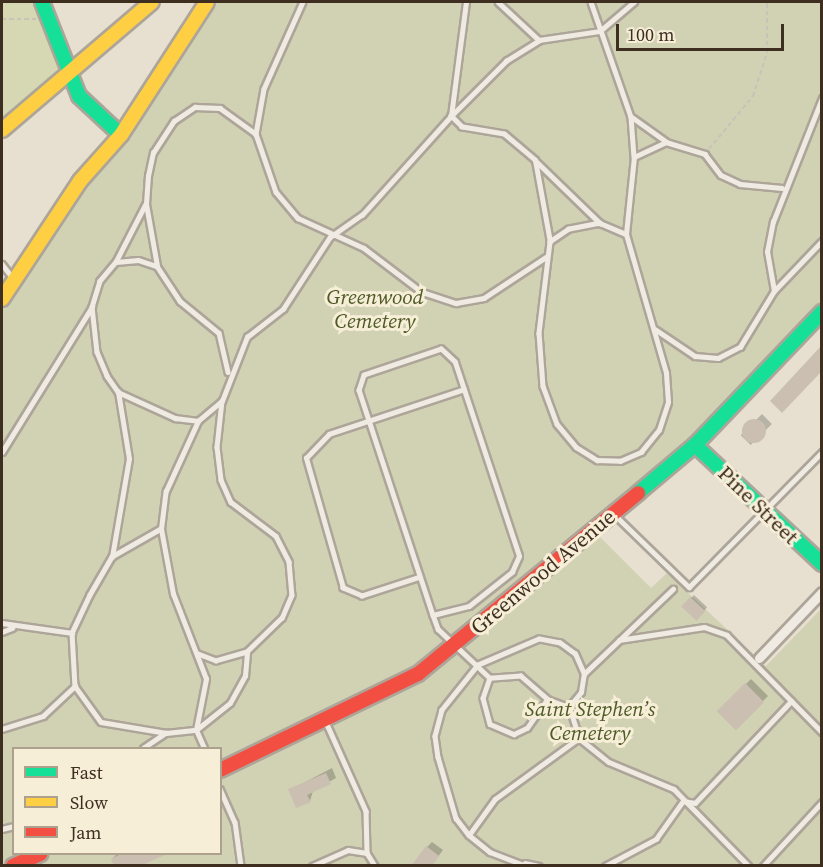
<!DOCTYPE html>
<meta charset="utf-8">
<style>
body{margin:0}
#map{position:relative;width:823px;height:867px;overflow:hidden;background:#e7e0d1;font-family:"Source Serif 4",serif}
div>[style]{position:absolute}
.green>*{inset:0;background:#d6d7b3}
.cemetery>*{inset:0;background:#d1d1b3}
.shadow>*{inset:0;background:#0003;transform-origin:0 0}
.building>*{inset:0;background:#cbbfb2;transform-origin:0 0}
.round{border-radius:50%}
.path>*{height:2px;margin-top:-1px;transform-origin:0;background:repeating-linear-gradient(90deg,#c8c2b9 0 4.5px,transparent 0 7.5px)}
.roads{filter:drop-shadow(2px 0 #ada599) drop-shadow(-2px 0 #ada599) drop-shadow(0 2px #ada599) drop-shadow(0 -2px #ada599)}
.lane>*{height:4.5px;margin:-2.25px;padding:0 2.25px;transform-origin:2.25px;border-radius:2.25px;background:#efebe3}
.street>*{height:9px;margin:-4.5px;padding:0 4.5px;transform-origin:4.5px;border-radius:4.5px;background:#efebe3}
.fast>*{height:14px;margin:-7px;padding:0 7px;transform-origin:7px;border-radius:7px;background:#16e098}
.slow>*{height:14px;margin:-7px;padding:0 7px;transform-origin:7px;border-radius:7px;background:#ffcf43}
.jam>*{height:14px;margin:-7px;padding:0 7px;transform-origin:7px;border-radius:7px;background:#f24e42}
span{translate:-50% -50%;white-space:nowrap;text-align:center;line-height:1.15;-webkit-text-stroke:6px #f7eed8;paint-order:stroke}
.park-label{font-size:21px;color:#4d5a26;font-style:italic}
.street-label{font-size:21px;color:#3d2e20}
.frame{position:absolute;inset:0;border:3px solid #3d2e20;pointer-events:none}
.legend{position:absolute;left:12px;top:747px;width:210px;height:108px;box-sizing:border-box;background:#f7eed8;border:2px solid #ada18e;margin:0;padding:8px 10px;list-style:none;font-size:18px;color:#3d2e20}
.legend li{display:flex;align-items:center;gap:12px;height:30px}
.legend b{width:30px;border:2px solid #ada18e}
.scale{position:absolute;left:616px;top:24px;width:168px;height:27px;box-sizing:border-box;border:3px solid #3d2e20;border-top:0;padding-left:8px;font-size:18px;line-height:21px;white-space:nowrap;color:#3d2e20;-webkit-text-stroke:4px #f7eed8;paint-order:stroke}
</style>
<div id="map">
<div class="green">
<i style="clip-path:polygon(2px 2px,42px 2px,69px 76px,2px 130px)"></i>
</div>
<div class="cemetery">
<i style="clip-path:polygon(evenodd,207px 2px,821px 2px,821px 312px,695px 445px,593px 530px,651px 588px,667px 573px,766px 666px,821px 609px,821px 865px,2px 866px,2px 299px,207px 2px,14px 748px,220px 748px,220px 854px,14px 854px,14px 748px)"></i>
</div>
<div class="shadow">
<i style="left:762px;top:414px;width:14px;height:30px;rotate:45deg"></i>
<i style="left:694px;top:595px;width:18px;height:16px;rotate:43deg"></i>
<i style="left:751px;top:679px;width:24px;height:45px;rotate:45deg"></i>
<i style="clip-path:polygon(332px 768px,336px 778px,313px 791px,310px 801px,290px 790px)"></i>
<i style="clip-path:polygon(432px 842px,443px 850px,431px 866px,427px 847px)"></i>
<i style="clip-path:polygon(117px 854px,162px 854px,134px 866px,112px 859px)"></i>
</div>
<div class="building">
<i style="clip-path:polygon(822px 345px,822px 371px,782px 413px,770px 401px)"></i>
<i class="round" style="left:742px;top:419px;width:24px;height:24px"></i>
<i style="left:690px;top:597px;width:21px;height:13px;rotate:43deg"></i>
<i style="left:745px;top:683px;width:27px;height:40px;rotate:45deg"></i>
<i style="clip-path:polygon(326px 773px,331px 784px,307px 795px,311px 802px,296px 808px,288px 789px)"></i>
<i style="clip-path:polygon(426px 846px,439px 856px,432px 866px,411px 866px)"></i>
<i style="clip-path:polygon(121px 854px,167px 854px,140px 866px,114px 866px,111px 859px)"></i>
</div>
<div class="path">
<i style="left:2px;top:19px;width:35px"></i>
<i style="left:709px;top:149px;width:69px;rotate:-50.3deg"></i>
<i style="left:753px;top:96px;width:45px;rotate:-72deg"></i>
<i style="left:767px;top:53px;width:51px;rotate:-90deg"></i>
</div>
<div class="roads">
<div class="lane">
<i style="left:303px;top:2px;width:95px;rotate:114.1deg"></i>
<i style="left:264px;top:89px;width:46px;rotate:100.1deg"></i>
<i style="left:256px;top:134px;width:61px;rotate:71deg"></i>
<i style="left:276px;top:192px;width:34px;rotate:50deg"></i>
<i style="left:298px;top:218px;width:72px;rotate:24.4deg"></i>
<i style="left:364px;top:248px;width:73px;rotate:37.2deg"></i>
<i style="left:422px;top:292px;width:36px;rotate:18deg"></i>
<i style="left:456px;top:303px;width:28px;rotate:-10deg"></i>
<i style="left:484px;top:298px;width:74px;rotate:-33.5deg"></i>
<i style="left:498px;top:2px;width:56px;rotate:42.8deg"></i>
<i style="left:539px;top:40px;width:62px;rotate:-8.4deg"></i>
<i style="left:600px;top:31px;width:45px;rotate:-40.5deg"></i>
<i style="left:591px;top:2px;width:122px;rotate:70.8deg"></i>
<i style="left:666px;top:142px;width:41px;rotate:17.1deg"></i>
<i style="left:705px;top:154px;width:26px;rotate:53deg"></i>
<i style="left:721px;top:175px;width:21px;rotate:25deg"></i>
<i style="left:740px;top:184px;width:42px;rotate:5.4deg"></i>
<i style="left:535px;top:160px;width:91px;rotate:44.1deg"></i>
<i style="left:600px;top:223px;width:32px;rotate:169deg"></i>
<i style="left:569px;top:229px;width:23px;rotate:146deg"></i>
<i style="left:550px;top:242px;width:83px;rotate:-100.4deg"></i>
<i style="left:535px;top:160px;width:40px;rotate:-140deg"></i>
<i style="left:504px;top:134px;width:43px;rotate:-170.5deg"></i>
<i style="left:462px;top:127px;width:16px;rotate:-135deg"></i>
<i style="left:451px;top:116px;width:78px;rotate:-45deg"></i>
<i style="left:506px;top:61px;width:39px;rotate:-32deg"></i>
<i style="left:146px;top:204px;width:65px;rotate:117.3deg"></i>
<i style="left:116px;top:262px;width:22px;rotate:-5deg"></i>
<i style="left:138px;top:260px;width:20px;rotate:18deg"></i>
<i style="left:157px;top:266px;width:63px;rotate:-100.1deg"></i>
<i style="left:146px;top:204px;width:28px;rotate:-86deg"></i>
<i style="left:148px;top:176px;width:24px;rotate:-78deg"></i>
<i style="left:153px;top:153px;width:38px;rotate:-57deg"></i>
<i style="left:174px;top:121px;width:25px;rotate:-34deg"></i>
<i style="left:195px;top:107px;width:25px;rotate:2deg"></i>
<i style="left:220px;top:108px;width:44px;rotate:35.8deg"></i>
<i style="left:600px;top:223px;width:28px;rotate:23deg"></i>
<i style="left:626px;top:234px;width:77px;rotate:-84.1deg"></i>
<i style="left:634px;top:157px;width:35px;rotate:-25deg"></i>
<i style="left:666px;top:142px;width:43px;rotate:-144.5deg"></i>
<i style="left:631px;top:117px;width:40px;rotate:85.7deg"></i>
<i style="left:550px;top:242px;width:92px;rotate:96.9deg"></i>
<i style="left:539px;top:333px;width:53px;rotate:85.7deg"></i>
<i style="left:543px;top:386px;width:40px;rotate:69.8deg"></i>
<i style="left:557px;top:424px;width:30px;rotate:50deg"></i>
<i style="left:576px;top:447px;width:25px;rotate:32deg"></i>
<i style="left:597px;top:460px;width:23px;rotate:2deg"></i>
<i style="left:620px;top:461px;width:23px;rotate:-23deg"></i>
<i style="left:641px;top:452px;width:28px;rotate:-51deg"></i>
<i style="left:659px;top:430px;width:29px;rotate:-72deg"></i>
<i style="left:668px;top:402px;width:29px;rotate:-94deg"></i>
<i style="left:666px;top:373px;width:145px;rotate:-106.1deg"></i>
<i style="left:116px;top:262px;width:25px;rotate:130deg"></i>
<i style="left:100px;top:281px;width:27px;rotate:107deg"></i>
<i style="left:92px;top:307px;width:45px;rotate:83.7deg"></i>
<i style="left:97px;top:352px;width:26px;rotate:67deg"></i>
<i style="left:107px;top:376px;width:19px;rotate:55deg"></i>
<i style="left:118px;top:392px;width:63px;rotate:24.5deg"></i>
<i style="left:175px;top:418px;width:23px;rotate:7deg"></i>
<i style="left:2px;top:264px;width:18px;rotate:52deg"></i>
<i style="left:157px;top:266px;width:42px;rotate:56.7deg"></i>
<i style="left:180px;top:301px;width:50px;rotate:39.4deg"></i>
<i style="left:219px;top:333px;width:40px;rotate:77deg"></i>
<i style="left:774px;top:291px;width:40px;rotate:-100deg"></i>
<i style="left:767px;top:252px;width:31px;rotate:-79deg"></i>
<i style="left:773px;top:222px;width:133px;rotate:-68.4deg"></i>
<i style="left:655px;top:329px;width:48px;rotate:34deg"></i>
<i style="left:695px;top:356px;width:23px;rotate:5deg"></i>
<i style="left:718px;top:358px;width:25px;rotate:-27deg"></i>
<i style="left:740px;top:347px;width:66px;rotate:-58.7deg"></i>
<i style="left:774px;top:291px;width:69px;rotate:-46.2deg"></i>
<i style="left:222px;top:401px;width:46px;rotate:96.2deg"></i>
<i style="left:217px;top:447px;width:33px;rotate:83deg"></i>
<i style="left:221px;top:480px;width:24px;rotate:66deg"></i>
<i style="left:231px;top:502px;width:56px;rotate:37.1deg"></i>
<i style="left:276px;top:536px;width:29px;rotate:63deg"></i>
<i style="left:289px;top:562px;width:33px;rotate:85deg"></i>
<i style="left:292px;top:595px;width:25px;rotate:113deg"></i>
<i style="left:282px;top:618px;width:49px;rotate:135.8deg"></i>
<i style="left:2px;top:452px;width:171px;rotate:-58.2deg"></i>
<i style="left:614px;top:514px;width:105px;rotate:44.2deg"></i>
<i style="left:689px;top:587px;width:190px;rotate:-45.4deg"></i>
<i style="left:161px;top:529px;width:56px;rotate:150.3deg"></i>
<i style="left:112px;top:557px;width:44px;rotate:120.1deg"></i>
<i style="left:90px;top:595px;width:42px;rotate:115.3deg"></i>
<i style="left:72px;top:633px;width:53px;rotate:86.8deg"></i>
<i style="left:75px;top:686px;width:44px;rotate:54.2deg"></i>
<i style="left:101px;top:722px;width:66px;rotate:9.6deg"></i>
<i style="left:166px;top:733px;width:30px;rotate:-6deg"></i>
<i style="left:196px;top:730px;width:43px;rotate:-38.5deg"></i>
<i style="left:230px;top:703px;width:31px;rotate:-61deg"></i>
<i style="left:245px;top:676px;width:24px;rotate:-85deg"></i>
<i style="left:247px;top:652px;width:32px;rotate:164deg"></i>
<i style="left:216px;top:661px;width:19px;rotate:-159deg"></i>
<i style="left:112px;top:557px;width:99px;rotate:-80.2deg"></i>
<i style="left:129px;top:459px;width:68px;rotate:-99.3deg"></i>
<i style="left:420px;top:577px;width:61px;rotate:161.9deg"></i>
<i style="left:362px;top:596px;width:21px;rotate:-157deg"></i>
<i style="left:343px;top:588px;width:135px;rotate:-105.9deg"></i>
<i style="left:306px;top:458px;width:33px;rotate:-46deg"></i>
<i style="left:329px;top:434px;width:142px;rotate:-18.4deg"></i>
<i style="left:433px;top:615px;width:37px;rotate:-14deg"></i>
<i style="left:469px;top:606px;width:55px;rotate:-38.3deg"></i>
<i style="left:512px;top:572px;width:17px;rotate:-66deg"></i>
<i style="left:519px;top:556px;width:204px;rotate:-108.3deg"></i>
<i style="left:455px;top:362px;width:19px;rotate:-137deg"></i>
<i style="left:441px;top:349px;width:81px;rotate:161.3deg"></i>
<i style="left:364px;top:375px;width:16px;rotate:108deg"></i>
<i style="left:359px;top:390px;width:237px;rotate:71.8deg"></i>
<i style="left:433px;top:615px;width:15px;rotate:70deg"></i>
<i style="left:438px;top:629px;width:71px;rotate:43.3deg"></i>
<i style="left:490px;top:678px;width:21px;rotate:109deg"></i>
<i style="left:483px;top:698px;width:27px;rotate:75deg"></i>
<i style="left:490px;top:724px;width:26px;rotate:23deg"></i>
<i style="left:514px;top:734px;width:14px;rotate:-25deg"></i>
<i style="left:527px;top:728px;width:35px;rotate:-55deg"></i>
<i style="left:547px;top:699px;width:35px;rotate:-139deg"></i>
<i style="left:521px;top:676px;width:31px;rotate:176deg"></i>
<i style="left:2px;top:623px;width:71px;rotate:8.1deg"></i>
<i style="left:2px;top:632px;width:11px;rotate:-22deg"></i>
<i style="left:619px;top:640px;width:86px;rotate:-8.7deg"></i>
<i style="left:704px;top:627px;width:24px;rotate:19deg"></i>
<i style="left:727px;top:635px;width:136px;rotate:45.6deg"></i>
<i style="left:584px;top:674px;width:123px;rotate:-43.7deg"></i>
<i style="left:547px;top:699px;width:23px;rotate:20deg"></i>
<i style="left:569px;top:707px;width:19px;rotate:-51deg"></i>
<i style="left:581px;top:692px;width:18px;rotate:-81deg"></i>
<i style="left:584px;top:674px;width:22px;rotate:-114deg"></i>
<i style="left:575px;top:654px;width:19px;rotate:-144deg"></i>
<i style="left:560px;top:643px;width:21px;rotate:-169deg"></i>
<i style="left:539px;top:639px;width:66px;rotate:156.9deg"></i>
<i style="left:478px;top:665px;width:58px;rotate:128.7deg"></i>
<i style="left:442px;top:710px;width:27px;rotate:105deg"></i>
<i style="left:435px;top:736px;width:21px;rotate:82deg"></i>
<i style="left:438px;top:757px;width:64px;rotate:73.6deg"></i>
<i style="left:456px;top:818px;width:21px;rotate:53deg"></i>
<i style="left:469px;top:835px;width:44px;rotate:-54.2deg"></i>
<i style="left:495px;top:799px;width:104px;rotate:-36deg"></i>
<i style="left:579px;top:738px;width:33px;rotate:-108deg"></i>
<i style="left:326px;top:722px;width:98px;rotate:65.8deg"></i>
<i style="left:366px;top:811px;width:42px;rotate:88.6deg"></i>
<i style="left:2px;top:729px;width:43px;rotate:-17.6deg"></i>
<i style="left:43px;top:716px;width:44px;rotate:-43.2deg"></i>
<i style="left:579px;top:738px;width:38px;rotate:39deg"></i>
<i style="left:609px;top:762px;width:70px;rotate:22.6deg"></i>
<i style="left:674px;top:789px;width:107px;rotate:45.8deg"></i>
<i style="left:143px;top:748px;width:27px;rotate:-34deg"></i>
<i style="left:204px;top:748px;width:20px;rotate:-114deg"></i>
<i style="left:196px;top:730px;width:52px;rotate:-78.9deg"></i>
<i style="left:206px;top:679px;width:91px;rotate:-111.2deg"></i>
<i style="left:173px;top:594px;width:66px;rotate:-100.5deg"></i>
<i style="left:161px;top:529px;width:38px;rotate:-83deg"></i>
<i style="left:166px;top:491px;width:77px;rotate:-65.4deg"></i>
<i style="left:198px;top:421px;width:31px;rotate:-40deg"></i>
<i style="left:222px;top:401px;width:69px;rotate:-68.7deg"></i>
<i style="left:247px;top:337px;width:46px;rotate:-37.9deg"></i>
<i style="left:283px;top:309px;width:86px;rotate:-56.9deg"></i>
<i style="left:330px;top:237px;width:39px;rotate:-35deg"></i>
<i style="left:362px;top:215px;width:133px;rotate:-48deg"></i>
<i style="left:451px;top:116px;width:115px;rotate:-82.5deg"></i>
<i style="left:220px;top:789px;width:36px;rotate:66deg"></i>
<i style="left:235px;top:822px;width:44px;rotate:82.2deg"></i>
<i style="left:2px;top:829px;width:12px;rotate:-14deg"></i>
<i style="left:469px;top:835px;width:27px;rotate:39deg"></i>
<i style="left:490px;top:852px;width:40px;rotate:21deg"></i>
<i style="left:525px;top:863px;width:14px;rotate:12deg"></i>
<i style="left:312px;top:866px;width:39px;rotate:-24deg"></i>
<i style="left:348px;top:850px;width:19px;rotate:9deg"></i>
<i style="left:367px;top:853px;width:15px;rotate:58deg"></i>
<i style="left:605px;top:866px;width:58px;rotate:-27.9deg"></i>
<i style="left:656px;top:839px;width:47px;rotate:-54.6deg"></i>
<i style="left:683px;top:801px;width:12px;rotate:9deg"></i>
<i style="left:695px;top:803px;width:140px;rotate:-46.7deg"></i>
<i style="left:763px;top:866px;width:87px;rotate:-47.3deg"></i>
</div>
<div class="street">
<i style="left:759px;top:658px;width:91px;rotate:-46.3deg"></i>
</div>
<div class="fast">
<i style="left:42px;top:2px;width:101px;rotate:68.5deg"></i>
<i style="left:79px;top:96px;width:57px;rotate:42.9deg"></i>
<i style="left:695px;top:445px;width:174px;rotate:43.1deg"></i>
<i style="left:638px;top:493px;width:75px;rotate:-40.1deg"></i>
<i style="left:695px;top:445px;width:184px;rotate:-46.3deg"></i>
</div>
<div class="slow">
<i style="left:2px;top:130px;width:197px;rotate:-40.5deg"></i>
<i style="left:2px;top:299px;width:141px;rotate:-56.5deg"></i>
<i style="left:80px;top:181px;width:62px;rotate:-48.3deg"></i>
<i style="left:121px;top:135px;width:158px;rotate:-57.1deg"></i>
</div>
<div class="jam">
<i style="left:220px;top:770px;width:220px;rotate:-25.9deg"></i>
<i style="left:418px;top:674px;width:285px;rotate:-39.4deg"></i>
<i style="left:13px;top:866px;width:30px;rotate:-24deg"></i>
</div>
</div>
<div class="park-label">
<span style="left:375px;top:309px">Greenwood<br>Cemetery</span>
<span style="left:590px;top:721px">Saint Stephen’s<br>Cemetery</span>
</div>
<div class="street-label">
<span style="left:758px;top:505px;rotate:44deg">Pine Street</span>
<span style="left:543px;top:572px;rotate:-40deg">Greenwood Avenue</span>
</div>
<div class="frame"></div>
<ul class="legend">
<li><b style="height:8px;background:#16e098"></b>Fast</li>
<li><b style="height:8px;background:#ffcf43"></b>Slow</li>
<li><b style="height:8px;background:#f24e42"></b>Jam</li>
</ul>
<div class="scale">100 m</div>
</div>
